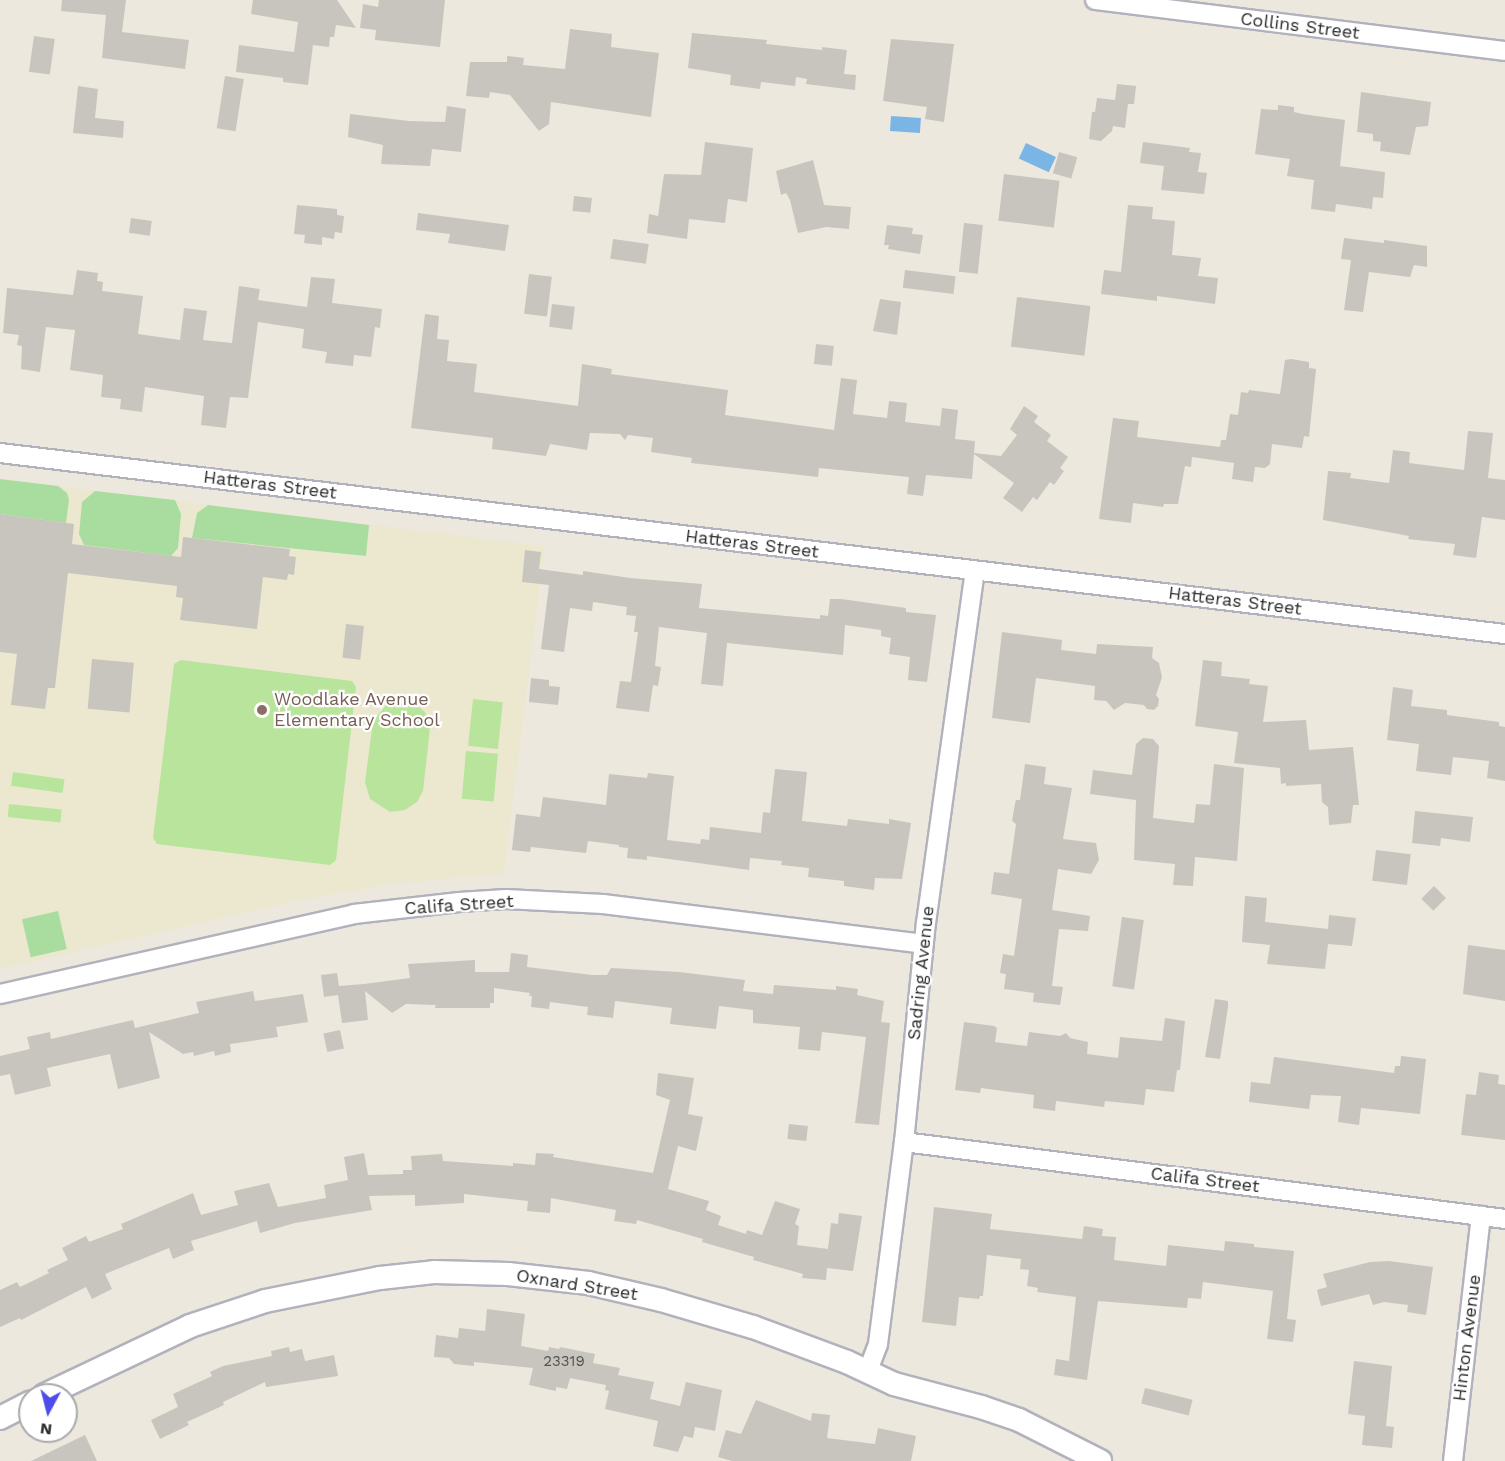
<!DOCTYPE html>
<style>
body{margin:0}
#map{position:relative;width:1505px;height:1461px;overflow:hidden;background:#ece8de;font-family:"Work Sans",sans-serif}
div>[style]{position:absolute}
.education>*{inset:0;background:#ece8cf}
.green>*{inset:0;background:#a9dda0;transform-origin:0 0}
.pitch>*{inset:0;background:#b8e49c;transform-origin:0 0}
.water>*{inset:0;background:#7ab5e5;transform-origin:0 0}
.building>*{inset:0;background:#c7c5be;transform-origin:0 0}
.roads{filter:drop-shadow(2px 0 #b2b2bd) drop-shadow(-2px 0 #b2b2bd) drop-shadow(0 2px #b2b2bd) drop-shadow(0 -2px #b2b2bd)}
.minor>*{height:18px;margin:-9px;padding:0 9px;transform-origin:9px;border-radius:9px;background:#fff}
.tertiary>*{height:22px;margin:-11px;padding:0 11px;transform-origin:11px;border-radius:11px;background:#fff}
.dots>*{width:16px;height:16px;translate:-50% -50%;box-sizing:border-box;border:3px solid #fff;border-radius:50%}
span{translate:-50% -50%;white-space:nowrap;text-align:center;line-height:1.15;-webkit-text-stroke:4.5px #fff;paint-order:stroke}
.number-label{font-size:15px;color:#525250}
.number-label span{-webkit-text-stroke-width:0}
.street-label{font-size:18px;color:#2b2b2b}
.education-label{font-size:18px;color:#785e54}
.left{translate:0 -50%;text-align:left}
.north{position:absolute;left:18px;top:1383px;width:60px;height:60px;box-sizing:border-box;background:#fff;border:2px solid #aaa;border-radius:50%;rotate:187deg;font-size:16px;font-weight:700;line-height:24px;text-align:center;color:#2b2b2b}
.north::after{content:'';display:block;margin:auto;width:21px;height:27px;background:#4c4deb;clip-path:polygon(50% 0,100% 100%,50% 72%,0 100%)}
</style>
<div id="map">
<div class="education">
<i style="clip-path:polygon(0 479px,545px 546px,504px 874px,398px 883px,301px 900px,0 969px)"></i>
</div>
<div class="green">
<i style="clip-path:polygon(0 479px,58px 486px,67px 493px,69px 500px,66px 523px,0 514px)"></i>
<i style="clip-path:polygon(95px 491px,175px 500px,181px 514px,178px 548px,171px 556px,84px 545px,79px 534px,82px 502px)"></i>
<i style="clip-path:polygon(208px 505px,369px 525px,366px 556px,192px 538px,197px 513px)"></i>
<i style="left:58px;top:911px;width:39px;height:37px;rotate:77deg"></i>
</div>
<div class="pitch">
<i style="clip-path:polygon(181px 660px,352px 681px,356px 687px,336px 860px,330px 865px,157px 844px,153px 838px,174px 664px)"></i>
<i style="left:473px;top:699px;width:30px;height:47px;rotate:6deg"></i>
<i style="clip-path:polygon(399px 700px,413px 702px,425px 712px,430px 728px,423px 791px,417px 802px,405px 810px,390px 812px,370px 799px,365px 782px,373px 721px,387px 704px)"></i>
<i style="left:466px;top:751px;width:32px;height:48px;rotate:5deg"></i>
<i style="left:13px;top:772px;width:52px;height:14px;rotate:8deg"></i>
<i style="left:9px;top:804px;width:53px;height:13px;rotate:6deg"></i>
</div>
<div class="water">
<i style="left:891px;top:116px;width:30px;height:15px;rotate:4deg"></i>
<i style="left:1026px;top:143px;width:33px;height:17px;rotate:25deg"></i>
</div>
<div class="building">
<i style="clip-path:polygon(62px 0,126px 0,122px 32px,189px 40px,185px 69px,102px 58px,106px 15px,61px 11px)"></i>
<i style="clip-path:polygon(253px 0,337px 0,356px 28px,336px 25px,334px 37px,330px 37px,329px 47px,313px 45px,308px 85px,283px 82px,283px 78px,236px 72px,239px 45px,294px 52px,298px 22px,251px 14px)"></i>
<i style="clip-path:polygon(379px 0,445px 0,440px 47px,375px 40px,376px 30px,360px 28px,363px 4px,378px 7px)"></i>
<i style="clip-path:polygon(570px 29px,612px 34px,611px 47px,659px 53px,651px 117px,551px 102px,549px 124px,539px 131px,510px 95px,490px 92px,489px 98px,466px 96px,470px 62px,507px 62px,507px 56px,524px 58px,523px 65px,565px 69px)"></i>
<i style="clip-path:polygon(692px 33px,767px 40px,766px 44px,822px 50px,822px 47px,847px 50px,844px 74px,856px 75px,855px 90px,806px 84px,807px 79px,796px 77px,795px 86px,761px 82px,760px 89px,730px 85px,731px 75px,688px 68px)"></i>
<i style="left:34px;top:36px;width:21px;height:36px;rotate:8deg"></i>
<i style="clip-path:polygon(891px 39px,954px 44px,944px 122px,925px 119px,927px 107px,883px 101px)"></i>
<i style="left:225px;top:76px;width:19px;height:53px;rotate:9deg"></i>
<i style="clip-path:polygon(1117px 84px,1136px 86px,1134px 104px,1128px 104px,1125px 128px,1113px 126px,1112px 131px,1101px 141px,1089px 139px,1092px 112px,1095px 112px,1097px 98px,1115px 100px)"></i>
<i style="clip-path:polygon(78px 86px,98px 89px,95px 118px,124px 121px,123px 138px,73px 133px)"></i>
<i style="clip-path:polygon(1361px 92px,1431px 102px,1428px 126px,1416px 127px,1410px 155px,1380px 151px,1381px 142px,1373px 141px,1373px 134px,1357px 132px)"></i>
<i style="clip-path:polygon(1278px 105px,1294px 107px,1294px 112px,1302px 114px,1345px 120px,1340px 166px,1385px 172px,1383px 198px,1373px 197px,1372px 209px,1336px 204px,1335px 212px,1311px 209px,1314px 180px,1287px 176px,1290px 159px,1255px 154px,1261px 109px,1278px 110px)"></i>
<i style="clip-path:polygon(447px 106px,466px 109px,461px 152px,432px 149px,430px 166px,381px 164px,383px 145px,348px 137px,350px 114px,409px 121px,445px 122px)"></i>
<i style="clip-path:polygon(705px 142px,753px 148px,747px 202px,728px 199px,725px 223px,689px 219px,687px 239px,647px 233px,649px 214px,658px 216px,664px 174px,701px 175px)"></i>
<i style="clip-path:polygon(1143px 142px,1190px 148px,1189px 152px,1201px 153px,1198px 172px,1207px 173px,1204px 194px,1161px 190px,1164px 166px,1140px 163px)"></i>
<i style="left:1059px;top:152px;width:19px;height:22px;rotate:16deg"></i>
<i style="clip-path:polygon(813px 160px,824px 205px,851px 207px,849px 229px,826px 227px,798px 233px,790px 200px,786px 193px,781px 195px,776px 171px)"></i>
<i style="left:1004px;top:174px;width:56px;height:47px;rotate:7deg"></i>
<i style="left:574px;top:196px;width:18px;height:15px;rotate:6deg"></i>
<i style="clip-path:polygon(297px 205px,337px 209px,337px 215px,344px 216px,342px 233px,335px 232px,334px 239px,322px 237px,322px 245px,304px 243px,305px 235px,294px 234px)"></i>
<i style="clip-path:polygon(1128px 205px,1153px 207px,1152px 219px,1175px 221px,1172px 255px,1201px 258px,1198px 276px,1218px 278px,1215px 304px,1157px 296px,1157px 301px,1101px 294px,1104px 270px,1121px 272px)"></i>
<i style="clip-path:polygon(418px 213px,509px 225px,505px 251px,448px 243px,450px 234px,416px 230px)"></i>
<i style="left:131px;top:218px;width:21px;height:15px;rotate:8deg"></i>
<i style="left:964px;top:223px;width:19px;height:49px;rotate:6deg"></i>
<i style="clip-path:polygon(887px 225px,913px 228px,912px 234px,923px 235px,920px 254px,888px 249px,889px 245px,884px 245px)"></i>
<i style="clip-path:polygon(1344px 238px,1384px 243px,1384px 240px,1427px 246px,1427px 267px,1414px 265px,1410px 277px,1369px 272px,1363px 312px,1344px 310px,1351px 260px,1341px 259px)"></i>
<i style="left:613px;top:239px;width:36px;height:20px;rotate:8deg"></i>
<i style="clip-path:polygon(77px 270px,98px 273px,97px 281px,103px 282px,102px 291px,143px 296px,138px 334px,180px 340px,184px 308px,207px 311px,203px 340px,232px 343px,239px 286px,260px 289px,258px 300px,307px 307px,311px 277px,335px 279px,332px 303px,382px 309px,380px 328px,375px 327px,371px 357px,354px 355px,353px 366px,325px 363px,327px 352px,302px 348px,304px 329px,258px 322px,248px 398px,230px 397px,226px 428px,201px 425px,204px 396px,145px 387px,142px 412px,120px 409px,121px 399px,101px 397px,103px 375px,70px 370px,75px 330px,46px 327px,40px 372px,21px 369px,22px 346px,17px 345px,19px 335px,3px 333px,7px 288px,73px 295px)"></i>
<i style="left:905px;top:270px;width:51px;height:18px;rotate:7deg"></i>
<i style="left:529px;top:274px;width:23px;height:40px;rotate:7deg"></i>
<i style="left:1017px;top:297px;width:74px;height:50px;rotate:7deg"></i>
<i style="clip-path:polygon(880px 299px,901px 302px,897px 335px,873px 331px)"></i>
<i style="left:552px;top:304px;width:23px;height:23px;rotate:7deg"></i>
<i style="clip-path:polygon(425px 314px,439px 316px,437px 339px,449px 340px,447px 361px,477px 364px,474px 392px,578px 406px,582px 364px,612px 369px,611px 374px,728px 390px,725px 415px,834px 430px,841px 378px,857px 380px,853px 414px,887px 418px,889px 401px,907px 403px,905px 422px,940px 426px,942px 408px,958px 410px,955px 439px,975px 441px,974px 453px,1001px 456px,1017px 435px,1010px 429px,1024px 406px,1038px 416px,1034px 422px,1051px 435px,1047px 441px,1068px 457px,1060px 468px,1064px 471px,1054px 485px,1050px 482px,1037px 500px,1033px 497px,1022px 512px,1003px 498px,1014px 483px,974px 454px,972px 479px,926px 475px,923px 496px,907px 494px,909px 477px,819px 468px,818px 477px,691px 463px,692px 458px,651px 452px,653px 438px,628px 435px,625px 440px,620px 434px,590px 433px,587px 450px,550px 444px,546px 456px,492px 449px,493px 438px,411px 428px)"></i>
<i style="left:816px;top:344px;width:18px;height:20px;rotate:6deg"></i>
<i style="clip-path:polygon(1291px 359px,1309px 362px,1309px 368px,1316px 369px,1309px 437px,1304px 436px,1302px 448px,1272px 444px,1270px 464px,1265px 468px,1255px 467px,1253px 482px,1232px 479px,1234px 463px,1192px 457px,1191px 467px,1185px 466px,1178px 504px,1164px 504px,1163px 507px,1133px 503px,1131px 523px,1099px 519px,1113px 418px,1139px 421px,1137px 437px,1220px 447px,1221px 440px,1226px 440px,1230px 414px,1238px 415px,1241px 392px,1248px 393px,1249px 390px,1280px 394px,1285px 360px)"></i>
<i style="clip-path:polygon(1468px 431px,1493px 433px,1488px 478px,1505px 480px,1505px 520px,1482px 517px,1476px 558px,1453px 555px,1455px 544px,1408px 539px,1409px 536px,1323px 520px,1328px 471px,1351px 473px,1350px 478px,1389px 483px,1393px 450px,1410px 452px,1409px 463px,1464px 470px)"></i>
<i style="clip-path:polygon(0 514px,74px 524px,72px 544px,181px 557px,183px 537px,290px 549px,289px 556px,296px 557px,294px 575px,288px 574px,287px 580px,263px 577px,257px 629px,180px 620px,183px 598px,176px 597px,177px 586px,68px 573px,55px 688px,48px 688px,45px 709px,11px 705px,17px 654px,0 652px)"></i>
<i style="clip-path:polygon(525px 550px,541px 552px,539px 569px,583px 575px,583px 571px,630px 578px,702px 584px,699px 608px,820px 619px,820px 615px,828px 616px,830px 599px,841px 599px,906px 608px,906px 612px,936px 615px,927px 682px,908px 680px,910px 657px,889px 654px,891px 638px,881px 636px,881px 630px,845px 625px,843px 655px,727px 643px,723px 686px,701px 684px,707px 633px,659px 627px,655px 666px,661px 667px,658px 686px,653px 685px,649px 712px,616px 708px,620px 681px,631px 682px,638px 632px,634px 632px,636px 616px,626px 615px,627px 607px,593px 602px,592px 611px,570px 608px,564px 652px,541px 649px,549px 585px,522px 582px)"></i>
<i style="left:346px;top:624px;width:18px;height:34px;rotate:6deg"></i>
<i style="clip-path:polygon(1002px 632px,1062px 640px,1061px 650px,1096px 654px,1097px 644px,1153px 647px,1152px 658px,1159px 663px,1162px 677px,1156px 695px,1159px 699px,1158px 706px,1154px 710px,1147px 709px,1144px 705px,1125px 703px,1114px 710px,1106px 701px,1094px 700px,1095px 686px,1036px 678px,1030px 723px,992px 718px)"></i>
<i style="left:92px;top:659px;width:42px;height:50px;rotate:5deg"></i>
<i style="clip-path:polygon(1203px 660px,1222px 662px,1221px 676px,1250px 679px,1249px 684px,1268px 686px,1263px 722px,1306px 720px,1309px 750px,1353px 747px,1359px 805px,1353px 805px,1351px 823px,1329px 825px,1328px 807px,1322px 802px,1321px 784px,1286px 786px,1286px 783px,1281px 784px,1280px 768px,1234px 763px,1238px 732px,1195px 726px)"></i>
<i style="clip-path:polygon(531px 678px,549px 680px,549px 686px,560px 687px,558px 705px,529px 702px)"></i>
<i style="clip-path:polygon(1393px 687px,1413px 690px,1411px 706px,1447px 710px,1447px 715px,1499px 722px,1499px 726px,1505px 727px,1505px 781px,1487px 778px,1489px 761px,1453px 757px,1451px 775px,1416px 771px,1419px 744px,1387px 740px)"></i>
<i style="clip-path:polygon(1143px 738px,1153px 739px,1159px 746px,1153px 818px,1194px 823px,1196px 804px,1210px 805px,1214px 764px,1244px 768px,1237px 861px,1195px 857px,1193px 886px,1173px 885px,1175px 864px,1134px 860px,1136px 800px,1090px 794px,1093px 770px,1132px 775px,1136px 744px)"></i>
<i style="clip-path:polygon(1025px 764px,1046px 767px,1044px 784px,1072px 788px,1063px 839px,1096px 843px,1099px 860px,1091px 874px,1058px 869px,1052px 910px,1090px 916px,1088px 931px,1059px 929px,1052px 986px,1063px 987px,1060px 1005px,1033px 1002px,1034px 993px,1004px 989px,1006px 974px,1000px 973px,1003px 954px,1014px 956px,1022px 899px,991px 894px,994px 872px,1009px 874px,1016px 824px,1012px 821px,1015px 804px,1016px 800px,1020px 800px)"></i>
<i style="clip-path:polygon(775px 769px,807px 772px,802px 821px,847px 826px,848px 819px,889px 824px,889px 819px,911px 823px,902px 879px,875px 878px,874px 890px,844px 886px,844px 881px,808px 877px,809px 868px,781px 865px,782px 861px,750px 858px,749px 870px,647px 856px,647px 860px,627px 858px,628px 848px,619px 847px,619px 845px,588px 841px,586px 853px,531px 847px,530px 852px,512px 850px,516px 814px,540px 817px,543px 797px,606px 805px,609px 774px,647px 778px,648px 773px,674px 776px,667px 840px,700px 844px,701px 839px,709px 840px,710px 827px,761px 833px,763px 812px,770px 813px)"></i>
<i style="clip-path:polygon(1415px 811px,1473px 817px,1470px 842px,1441px 838px,1440px 846px,1412px 843px)"></i>
<i style="left:1376px;top:850px;width:35px;height:31px;rotate:7deg"></i>
<i style="left:1434px;top:886px;width:17px;height:18px;rotate:45deg"></i>
<i style="clip-path:polygon(1245px 896px,1267px 898px,1265px 922px,1328px 929px,1329px 915px,1356px 918px,1352px 946px,1328px 944px,1325px 969px,1267px 964px,1270px 945px,1242px 942px)"></i>
<i style="left:1122px;top:917px;width:22px;height:70px;rotate:8deg"></i>
<i style="clip-path:polygon(1468px 945px,1505px 950px,1505px 1001px,1463px 994px)"></i>
<i style="clip-path:polygon(511px 953px,528px 955px,527px 967px,592px 975px,607px 975px,611px 968px,679px 972px,745px 980px,743px 991px,773px 994px,774px 985px,836px 990px,836px 986px,858px 989px,857px 995px,884px 1001px,881px 1022px,890px 1023px,879px 1125px,855px 1123px,866px 1037px,822px 1032px,820px 1051px,798px 1049px,800px 1027px,753px 1023px,753px 1010px,719px 1006px,716px 1029px,670px 1024px,672px 1008px,615px 1001px,613px 1018px,587px 1015px,588px 1007px,550px 1002px,549px 1009px,531px 1007px,532px 996px,529px 996px,530px 993px,494px 988px,494px 1003px,490px 1003px,490px 1008px,435px 1008px,436px 1005px,406px 1004px,392px 1013px,365px 991px,368px 1020px,342px 1023px,338px 995px,324px 997px,321px 975px,337px 973px,339px 986px,364px 984px,410px 978px,408px 964px,475px 960px,475px 972px,509px 972px)"></i>
<i style="clip-path:polygon(253px 991px,255px 1001px,303px 994px,308px 1022px,276px 1027px,278px 1037px,230px 1044px,231px 1052px,215px 1056px,214px 1051px,194px 1056px,193px 1052px,183px 1054px,149px 1032px,160px 1078px,118px 1089px,110px 1054px,47px 1068px,51px 1086px,15px 1095px,10px 1074px,0 1076px,0 1056px,30px 1049px,27px 1037px,50px 1032px,51px 1039px,133px 1020px,135px 1028px,199px 1013px,196px 1002px)"></i>
<i style="clip-path:polygon(1215px 999px,1228px 1001px,1228px 1007px,1220px 1059px,1205px 1057px)"></i>
<i style="clip-path:polygon(1165px 1018px,1185px 1021px,1180px 1070px,1177px 1070px,1174px 1092px,1146px 1089px,1144px 1105px,1105px 1101px,1104px 1107px,1056px 1101px,1055px 1111px,1033px 1108px,1034px 1095px,981px 1088px,980px 1093px,955px 1090px,964px 1022px,994px 1026px,997px 1028px,995px 1042px,1027px 1046px,1029px 1032px,1060px 1036px,1066px 1033px,1070px 1038px,1088px 1042px,1087px 1054px,1118px 1058px,1120px 1037px,1162px 1041px)"></i>
<i style="left:340px;top:1030px;width:19px;height:17px;rotate:78deg"></i>
<i style="clip-path:polygon(1401px 1056px,1426px 1059px,1420px 1114px,1361px 1108px,1359px 1125px,1338px 1122px,1341px 1096px,1311px 1095px,1309px 1109px,1249px 1102px,1251px 1082px,1270px 1084px,1274px 1057px,1394px 1073px,1395px 1066px,1400px 1066px)"></i>
<i style="clip-path:polygon(1479px 1072px,1499px 1075px,1498px 1084px,1505px 1085px,1505px 1140px,1461px 1135px,1466px 1094px,1476px 1095px)"></i>
<i style="clip-path:polygon(658px 1073px,694px 1078px,688px 1114px,703px 1117px,696px 1151px,678px 1146px,668px 1189px,709px 1201px,706px 1210px,721px 1216px,718px 1225px,746px 1234px,747px 1230px,762px 1235px,775px 1201px,800px 1209px,795px 1224px,799px 1226px,797px 1245px,828px 1249px,831px 1223px,838px 1224px,839px 1213px,862px 1216px,853px 1271px,827px 1268px,826px 1280px,802px 1278px,803px 1274px,753px 1260px,754px 1257px,702px 1242px,703px 1239px,637px 1220px,636px 1224px,614px 1221px,616px 1210px,551px 1198px,550px 1213px,527px 1211px,528px 1201px,492px 1197px,464px 1194px,464px 1203px,415px 1206px,415px 1195px,369px 1196px,372px 1210px,295px 1223px,260px 1233px,257px 1221px,191px 1241px,194px 1250px,173px 1259px,169px 1248px,105px 1274px,112px 1289px,92px 1299px,86px 1287px,21px 1320px,20px 1318px,0 1327px,0 1290px,17px 1282px,20px 1287px,49px 1273px,47px 1270px,68px 1260px,62px 1248px,86px 1236px,89px 1242px,123px 1229px,121px 1224px,193px 1193px,201px 1215px,238px 1205px,234px 1191px,269px 1183px,278px 1207px,326px 1198px,324px 1185px,348px 1180px,344px 1157px,364px 1153px,368px 1175px,403px 1174px,403px 1170px,412px 1170px,411px 1156px,442px 1154px,443px 1161px,513px 1166px,513px 1163px,535px 1165px,536px 1153px,554px 1154px,553px 1157px,653px 1173px,670px 1100px,656px 1095px)"></i>
<i style="left:789px;top:1124px;width:19px;height:15px;rotate:6deg"></i>
<i style="clip-path:polygon(934px 1207px,992px 1214px,990px 1229px,1082px 1239px,1084px 1226px,1103px 1229px,1102px 1236px,1116px 1237px,1114px 1260px,1166px 1266px,1168px 1245px,1224px 1251px,1225px 1241px,1254px 1244px,1254px 1247px,1294px 1251px,1287px 1319px,1296px 1320px,1293px 1342px,1267px 1339px,1273px 1291px,1203px 1282px,1201px 1299px,1188px 1298px,1187px 1308px,1098px 1301px,1087px 1380px,1054px 1375px,1056px 1359px,1069px 1361px,1076px 1297px,1037px 1292px,1038px 1288px,1027px 1286px,1029px 1270px,1020px 1269px,1021px 1259px,987px 1255px,983px 1296px,980px 1296px,979px 1299px,959px 1297px,956px 1326px,922px 1322px)"></i>
<i style="clip-path:polygon(1389px 1261px,1433px 1267px,1426px 1315px,1407px 1312px,1408px 1305px,1384px 1302px,1373px 1305px,1369px 1294px,1321px 1306px,1317px 1290px,1327px 1287px,1323px 1274px,1370px 1262px)"></i>
<i style="clip-path:polygon(487px 1309px,525px 1314px,521px 1346px,548px 1351px,549px 1347px,559px 1349px,560px 1347px,595px 1354px,593px 1363px,620px 1368px,618px 1375px,654px 1382px,650px 1399px,680px 1406px,686px 1382px,722px 1390px,715px 1431px,695px 1427px,693px 1438px,684px 1436px,678px 1452px,653px 1446px,658px 1421px,605px 1409px,609px 1391px,605px 1390px,606px 1385px,570px 1378px,567px 1389px,556px 1387px,556px 1391px,529px 1385px,533px 1368px,474px 1362px,474px 1366px,454px 1364px,449px 1358px,434px 1357px,436px 1335px,458px 1338px,459px 1328px,485px 1331px)"></i>
<i style="clip-path:polygon(289px 1347px,290px 1352px,302px 1349px,305px 1361px,334px 1355px,338px 1376px,266px 1387px,265px 1382px,223px 1402px,224px 1405px,187px 1422px,189px 1425px,160px 1439px,151px 1420px,178px 1407px,173px 1394px,212px 1376px,210px 1372px,223px 1366px,272px 1356px,271px 1351px)"></i>
<i style="clip-path:polygon(1354px 1361px,1392px 1366px,1386px 1426px,1394px 1427px,1392px 1448px,1362px 1445px,1365px 1416px,1348px 1414px)"></i>
<i style="left:1145px;top:1388px;width:49px;height:16px;rotate:14deg"></i>
<i style="clip-path:polygon(756px 1400px,811px 1421px,812px 1413px,830px 1415px,827px 1438px,875px 1444px,878px 1428px,916px 1436px,911px 1461px,732px 1461px,718px 1457px,726px 1430px,741px 1434px)"></i>
<i style="clip-path:polygon(85px 1435px,97px 1461px,31px 1461px)"></i>
</div>
<div class="roads">
<div class="minor">
<i style="left:1095px;top:0;width:413px;rotate:7.1deg"></i>
<i style="left:0;top:453px;width:1516px;rotate:6.86deg"></i>
<i style="left:0;top:994px;width:363px;rotate:-12.7deg"></i>
<i style="left:354px;top:914px;width:106px;rotate:-6.5deg"></i>
<i style="left:459px;top:902px;width:47px;rotate:-3.7deg"></i>
<i style="left:506px;top:899px;width:97px;rotate:3deg"></i>
<i style="left:603px;top:904px;width:323px;rotate:7.1deg"></i>
<i style="left:904px;top:1142px;width:606px;rotate:7.3deg"></i>
<i style="left:867px;top:1373px;width:31px;rotate:-69deg"></i>
<i style="left:878px;top:1344px;width:204px;rotate:-82.7deg"></i>
<i style="left:904px;top:1142px;width:220px;rotate:-84.3deg"></i>
<i style="left:926px;top:923px;width:354px;rotate:-82.1deg"></i>
<i style="left:1453px;top:1461px;width:247px;rotate:-83.5deg"></i>
</div>
<div class="tertiary">
<i style="left:45px;top:1395px;width:161px;rotate:-25.4deg"></i>
<i style="left:190px;top:1326px;width:79px;rotate:-18.4deg"></i>
<i style="left:265px;top:1301px;width:117px;rotate:-11.3deg"></i>
<i style="left:380px;top:1278px;width:54px;rotate:-6.3deg"></i>
<i style="left:434px;top:1272px;width:74px;rotate:1.5deg"></i>
<i style="left:508px;top:1274px;width:81px;rotate:6.4deg"></i>
<i style="left:588px;top:1283px;width:75px;rotate:13.1deg"></i>
<i style="left:661px;top:1300px;width:96px;rotate:16.4deg"></i>
<i style="left:753px;top:1327px;width:100px;rotate:20.4deg"></i>
<i style="left:847px;top:1362px;width:52px;rotate:25.1deg"></i>
<i style="left:894px;top:1384px;width:90px;rotate:14.8deg"></i>
<i style="left:981px;top:1407px;width:40px;rotate:18.9deg"></i>
<i style="left:1019px;top:1420px;width:91px;rotate:26.8deg"></i>
<i style="left:0;top:1418px;width:34px;rotate:-27deg"></i>
</div>
</div>
<div class="dots">
<i style="left:262px;top:710px;background:#8d6e63"></i>
</div>
<div class="number-label">
<span style="left:564px;top:1362px">23319</span>
</div>
<div class="street-label">
<span style="left:1300px;top:26px;rotate:7deg">Collins Street</span>
<span style="left:270px;top:485px;rotate:7deg">Hatteras Street</span>
<span style="left:752px;top:544px;rotate:7deg">Hatteras Street</span>
<span style="left:1235px;top:601px;rotate:7deg">Hatteras Street</span>
<span style="left:459px;top:905px;rotate:-4deg">Califa Street</span>
<span style="left:921px;top:973px;rotate:-84deg">Sadring Avenue</span>
<span style="left:1205px;top:1180px;rotate:7deg">Califa Street</span>
<span style="left:577px;top:1285px;rotate:9deg">Oxnard Street</span>
<span style="left:1467px;top:1338px;rotate:-83deg">Hinton Avenue</span>
</div>
<div class="education-label">
<span class="left" style="left:274px;top:710px">Woodlake Avenue<br>Elementary School</span>
</div>
<div class="north">N</div>
</div>
